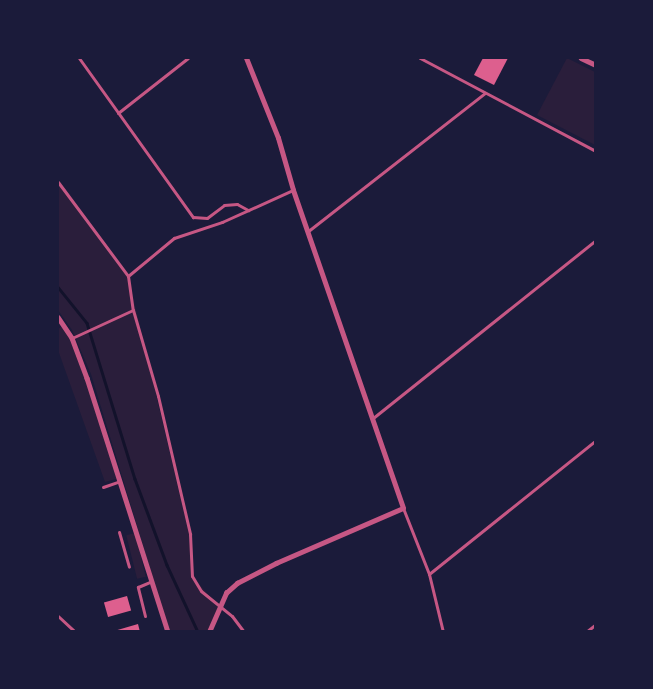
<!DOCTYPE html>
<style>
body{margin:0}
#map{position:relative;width:653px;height:689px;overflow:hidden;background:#1b1b3a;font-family:"Golos Text",sans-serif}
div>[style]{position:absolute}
.green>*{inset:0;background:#2a1e3b;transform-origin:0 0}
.stream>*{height:2.5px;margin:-1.25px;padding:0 1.25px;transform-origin:1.25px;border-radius:1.25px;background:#12122b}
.building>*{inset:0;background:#dd5f8e;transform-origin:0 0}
.minor>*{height:3px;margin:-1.5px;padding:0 1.5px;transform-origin:1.5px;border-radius:1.5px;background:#c65784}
.tertiary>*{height:4.5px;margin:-2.25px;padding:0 2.25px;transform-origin:2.25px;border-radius:2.25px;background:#c65784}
span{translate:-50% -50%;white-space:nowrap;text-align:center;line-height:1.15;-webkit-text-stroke:4px #1b1b3a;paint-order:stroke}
.frame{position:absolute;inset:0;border:59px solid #1b1b3a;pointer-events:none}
</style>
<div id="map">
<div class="green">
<i style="clip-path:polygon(567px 58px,595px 72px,595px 145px,537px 115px)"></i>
<i style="clip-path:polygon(58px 182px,128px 276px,189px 534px,192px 576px,219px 607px,208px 631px,169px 631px,91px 374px,72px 330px,58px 310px)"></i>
<i style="clip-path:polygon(64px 325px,98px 412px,106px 447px,115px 467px,116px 479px,105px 482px,58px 350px,58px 329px)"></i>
<i style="left:135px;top:533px;width:45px;height:9px;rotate:76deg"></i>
</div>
<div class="stream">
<i style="left:58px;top:287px;width:46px;rotate:51.1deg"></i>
<i style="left:87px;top:323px;width:163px;rotate:72.9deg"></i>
<i style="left:135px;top:479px;width:92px;rotate:69.6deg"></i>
<i style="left:167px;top:565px;width:74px;rotate:65.2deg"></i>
</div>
<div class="building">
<i style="clip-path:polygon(483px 58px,508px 58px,494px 85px,474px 75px)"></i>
<i style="left:127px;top:596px;width:15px;height:24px;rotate:74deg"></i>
<i style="clip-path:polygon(138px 624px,140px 632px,114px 632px,114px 631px)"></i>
</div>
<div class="minor">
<i style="left:79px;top:58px;width:196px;rotate:54.4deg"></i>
<i style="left:193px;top:217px;width:14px;rotate:4deg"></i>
<i style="left:207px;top:218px;width:21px;rotate:-37deg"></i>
<i style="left:224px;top:205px;width:13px;rotate:-4deg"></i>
<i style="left:237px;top:204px;width:13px;rotate:29deg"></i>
<i style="left:420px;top:58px;width:199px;rotate:27.9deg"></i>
<i style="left:118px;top:113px;width:89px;rotate:-38.2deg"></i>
<i style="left:58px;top:182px;width:117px;rotate:53.3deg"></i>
<i style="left:128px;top:276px;width:34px;rotate:82deg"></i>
<i style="left:133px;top:310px;width:90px;rotate:73.8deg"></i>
<i style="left:158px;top:396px;width:142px;rotate:76.9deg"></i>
<i style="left:190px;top:534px;width:42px;rotate:87.3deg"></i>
<i style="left:192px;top:576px;width:17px;rotate:59deg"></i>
<i style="left:201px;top:591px;width:40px;rotate:39deg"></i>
<i style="left:232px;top:616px;width:20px;rotate:53deg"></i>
<i style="left:307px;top:232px;width:226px;rotate:-38deg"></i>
<i style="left:128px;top:276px;width:60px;rotate:-39.6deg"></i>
<i style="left:174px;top:238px;width:51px;rotate:-18.4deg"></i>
<i style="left:222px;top:222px;width:78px;rotate:-24.3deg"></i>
<i style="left:72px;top:338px;width:67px;rotate:-24.7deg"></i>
<i style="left:373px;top:418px;width:285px;rotate:-38.6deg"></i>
<i style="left:103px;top:487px;width:18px;rotate:-19deg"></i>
<i style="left:403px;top:508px;width:71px;rotate:68.5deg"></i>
<i style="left:429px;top:574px;width:60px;rotate:76.4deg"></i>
<i style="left:119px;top:532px;width:36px;rotate:74deg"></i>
<i style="left:429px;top:574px;width:214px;rotate:-38.7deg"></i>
<i style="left:58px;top:616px;width:23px;rotate:43deg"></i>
<i style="left:145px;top:616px;width:30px;rotate:-104deg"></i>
<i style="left:138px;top:587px;width:15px;rotate:-23deg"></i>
<i style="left:586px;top:632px;width:13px;rotate:-39deg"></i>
</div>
<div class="tertiary">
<i style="left:581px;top:58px;width:17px;rotate:25deg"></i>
<i style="left:58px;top:317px;width:25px;rotate:56deg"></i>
<i style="left:72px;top:338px;width:43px;rotate:69.4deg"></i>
<i style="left:87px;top:378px;width:267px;rotate:72.3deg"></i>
<i style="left:209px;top:632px;width:43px;rotate:-66.4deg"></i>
<i style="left:226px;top:593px;width:15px;rotate:-42deg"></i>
<i style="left:237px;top:583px;width:44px;rotate:-27.1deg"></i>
<i style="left:276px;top:563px;width:138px;rotate:-23.4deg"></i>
<i style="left:403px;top:508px;width:336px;rotate:-109.1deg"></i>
<i style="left:293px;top:190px;width:54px;rotate:-106.1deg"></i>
<i style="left:278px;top:138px;width:86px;rotate:-111.8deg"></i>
</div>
<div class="frame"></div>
</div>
